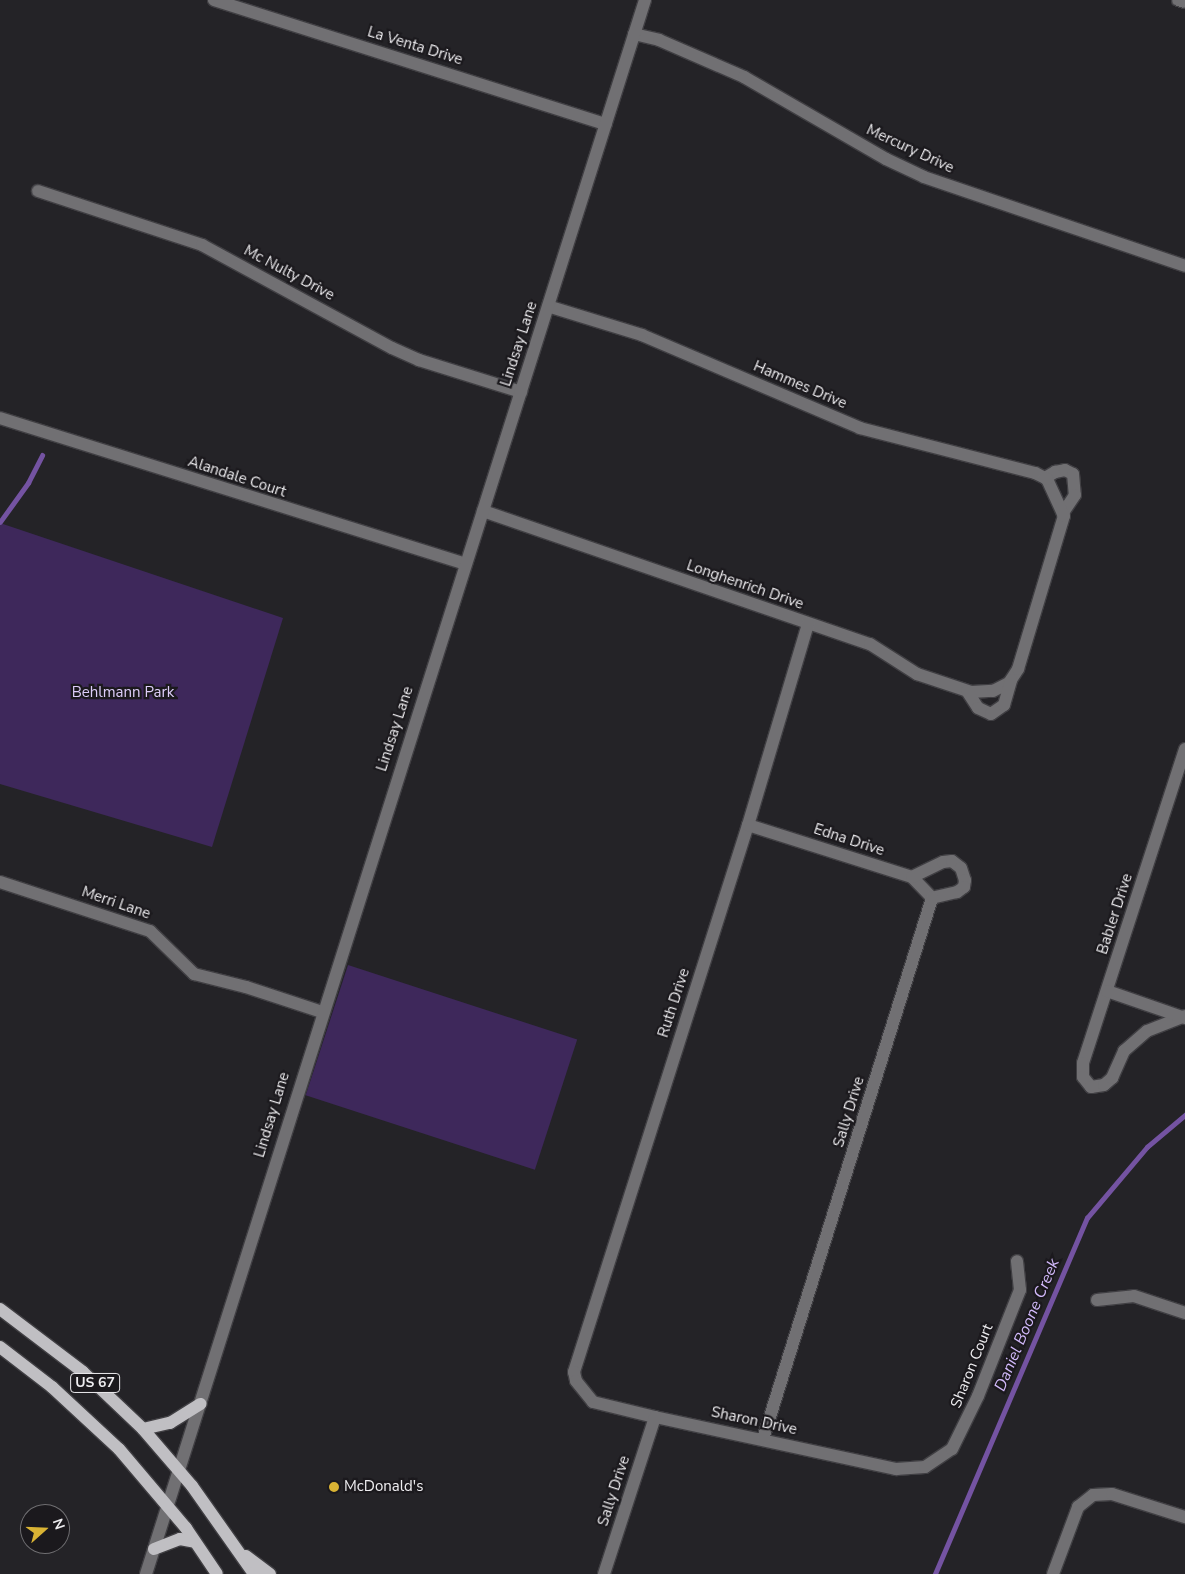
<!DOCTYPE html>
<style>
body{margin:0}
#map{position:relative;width:1185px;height:1574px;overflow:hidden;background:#242327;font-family:"Nunito Sans",sans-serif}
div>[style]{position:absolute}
.green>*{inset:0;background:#3e285b;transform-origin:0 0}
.stream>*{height:4.5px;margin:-2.25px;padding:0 2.25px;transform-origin:2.25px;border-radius:2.25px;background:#7453a2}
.roads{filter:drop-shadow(1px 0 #403f43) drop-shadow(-1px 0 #403f43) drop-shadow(0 1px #403f43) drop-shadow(0 -1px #403f43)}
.minor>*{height:12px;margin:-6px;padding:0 6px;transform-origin:6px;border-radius:6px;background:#717073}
.major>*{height:12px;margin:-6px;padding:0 6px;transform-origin:6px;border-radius:6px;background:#c0bfc3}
.dots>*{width:14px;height:14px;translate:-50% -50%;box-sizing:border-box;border:2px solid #1b191d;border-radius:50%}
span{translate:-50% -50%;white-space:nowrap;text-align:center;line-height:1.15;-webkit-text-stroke:4.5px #1b191d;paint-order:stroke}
.shield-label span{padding:1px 4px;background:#1b191d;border:1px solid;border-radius:4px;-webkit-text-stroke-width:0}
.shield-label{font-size:14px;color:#eeedf0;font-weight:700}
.street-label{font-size:15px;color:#eeedf0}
.park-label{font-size:15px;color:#decefa}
.poi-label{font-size:15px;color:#eeedf0}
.left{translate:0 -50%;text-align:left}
.water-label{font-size:16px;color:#d2bafb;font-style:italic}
.north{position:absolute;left:20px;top:1504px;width:50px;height:50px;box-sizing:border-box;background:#1b191d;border:1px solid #6f6e71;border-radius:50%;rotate:70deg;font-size:14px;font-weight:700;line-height:20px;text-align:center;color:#eeedf0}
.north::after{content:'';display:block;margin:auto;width:18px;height:22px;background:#d9b334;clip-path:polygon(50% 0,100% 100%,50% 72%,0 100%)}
</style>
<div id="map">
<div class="green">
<i style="clip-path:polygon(0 523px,283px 618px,212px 847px,0 784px)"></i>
<i style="left:348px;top:965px;width:241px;height:137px;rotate:18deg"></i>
</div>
<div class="stream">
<i style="left:0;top:522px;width:48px;rotate:-54.3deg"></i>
<i style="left:28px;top:483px;width:31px;rotate:-63deg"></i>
<i style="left:935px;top:1574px;width:387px;rotate:-66.9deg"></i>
<i style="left:1087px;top:1218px;width:93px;rotate:-49.8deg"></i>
<i style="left:1147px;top:1147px;width:50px;rotate:-40.1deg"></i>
</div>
<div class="roads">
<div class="minor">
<i style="left:214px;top:0;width:411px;rotate:17.6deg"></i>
<i style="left:1178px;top:0;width:6px;rotate:18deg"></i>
<i style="left:634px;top:34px;width:26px;rotate:13deg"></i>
<i style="left:659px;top:40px;width:93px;rotate:23.5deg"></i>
<i style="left:744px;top:77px;width:164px;rotate:30deg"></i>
<i style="left:886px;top:159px;width:42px;rotate:25.3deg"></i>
<i style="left:924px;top:177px;width:276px;rotate:18.8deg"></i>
<i style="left:38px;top:191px;width:173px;rotate:18.2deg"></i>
<i style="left:202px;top:245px;width:216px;rotate:28.5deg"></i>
<i style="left:392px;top:348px;width:30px;rotate:24deg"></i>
<i style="left:419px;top:360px;width:107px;rotate:17.4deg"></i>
<i style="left:0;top:418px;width:488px;rotate:17.4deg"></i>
<i style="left:1045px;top:478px;width:12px;rotate:-31deg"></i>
<i style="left:1055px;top:472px;width:10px;rotate:-11deg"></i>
<i style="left:1065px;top:470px;width:9px;rotate:27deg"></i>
<i style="left:1073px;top:474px;width:21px;rotate:85deg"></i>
<i style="left:1075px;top:495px;width:22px;rotate:124deg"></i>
<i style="left:483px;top:511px;width:409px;rotate:19deg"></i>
<i style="left:870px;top:644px;width:56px;rotate:32.6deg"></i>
<i style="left:917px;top:674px;width:57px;rotate:18.4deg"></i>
<i style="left:971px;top:692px;width:22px;rotate:-3deg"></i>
<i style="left:993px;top:691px;width:18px;rotate:-27deg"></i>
<i style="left:1009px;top:683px;width:17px;rotate:-57deg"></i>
<i style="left:1018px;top:669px;width:160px;rotate:-73.3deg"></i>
<i style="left:1064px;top:516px;width:41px;rotate:-114.7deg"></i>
<i style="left:1047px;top:479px;width:13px;rotate:-153deg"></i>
<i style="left:1035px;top:473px;width:181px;rotate:-165.6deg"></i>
<i style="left:860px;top:428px;width:237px;rotate:-156.9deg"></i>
<i style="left:642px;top:335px;width:98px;rotate:-162.9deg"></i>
<i style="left:808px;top:624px;width:210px;rotate:106.6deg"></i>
<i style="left:748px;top:825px;width:574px;rotate:107.65deg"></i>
<i style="left:574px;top:1372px;width:9px;rotate:77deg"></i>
<i style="left:576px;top:1381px;width:27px;rotate:51deg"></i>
<i style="left:593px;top:1402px;width:64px;rotate:13.6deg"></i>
<i style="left:655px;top:1417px;width:247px;rotate:12.2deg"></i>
<i style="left:896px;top:1469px;width:29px;rotate:-4deg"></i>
<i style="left:925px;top:1467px;width:32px;rotate:-34deg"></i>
<i style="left:952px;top:1449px;width:59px;rotate:-63.9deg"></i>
<i style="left:978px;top:1396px;width:114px;rotate:-68.4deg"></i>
<i style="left:1020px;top:1290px;width:29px;rotate:-96deg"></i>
<i style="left:967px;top:691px;width:20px;rotate:57deg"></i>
<i style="left:978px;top:708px;width:14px;rotate:25deg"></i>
<i style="left:991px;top:714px;width:16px;rotate:-35deg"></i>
<i style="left:1004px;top:705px;width:26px;rotate:-74deg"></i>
<i style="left:1185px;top:749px;width:330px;rotate:108deg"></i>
<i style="left:1083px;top:1063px;width:14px;rotate:90deg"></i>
<i style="left:1083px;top:1077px;width:13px;rotate:51deg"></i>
<i style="left:1091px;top:1087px;width:13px;rotate:-9deg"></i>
<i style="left:1104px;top:1085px;width:11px;rotate:-41deg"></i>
<i style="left:1112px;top:1078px;width:30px;rotate:-66deg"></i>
<i style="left:1124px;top:1051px;width:30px;rotate:-41deg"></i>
<i style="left:1147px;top:1031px;width:41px;rotate:-21.5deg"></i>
<i style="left:748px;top:825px;width:172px;rotate:17.6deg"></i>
<i style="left:912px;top:877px;width:29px;rotate:46deg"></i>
<i style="left:912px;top:877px;width:34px;rotate:-26deg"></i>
<i style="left:943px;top:862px;width:9px;rotate:-6deg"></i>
<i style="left:952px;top:861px;width:11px;rotate:38deg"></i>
<i style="left:961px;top:868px;width:13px;rotate:72deg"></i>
<i style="left:965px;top:880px;width:7px;rotate:98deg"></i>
<i style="left:964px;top:887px;width:9px;rotate:144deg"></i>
<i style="left:957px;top:892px;width:26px;rotate:167deg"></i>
<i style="left:0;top:882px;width:158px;rotate:18.1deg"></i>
<i style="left:150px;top:931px;width:62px;rotate:44.3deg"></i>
<i style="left:194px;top:974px;width:54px;rotate:14deg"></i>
<i style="left:246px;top:987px;width:80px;rotate:18.2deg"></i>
<i style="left:1107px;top:991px;width:83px;rotate:19.1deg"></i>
<i style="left:1097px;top:1300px;width:37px;rotate:-6deg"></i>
<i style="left:1134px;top:1296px;width:54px;rotate:18.4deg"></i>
<i style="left:763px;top:1439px;width:567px;rotate:-72.65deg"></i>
<i style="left:146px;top:1574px;width:1651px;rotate:-72.41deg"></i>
<i style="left:604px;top:1574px;width:165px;rotate:-72deg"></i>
<i style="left:1053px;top:1574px;width:72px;rotate:-69.5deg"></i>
<i style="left:1078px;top:1507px;width:19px;rotate:-39deg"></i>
<i style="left:1093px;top:1495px;width:19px;rotate:-3deg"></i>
<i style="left:1112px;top:1494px;width:77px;rotate:17.5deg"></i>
</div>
<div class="major">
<i style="left:0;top:1309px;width:104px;rotate:37.2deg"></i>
<i style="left:83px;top:1372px;width:83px;rotate:43.5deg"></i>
<i style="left:143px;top:1429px;width:75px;rotate:49.3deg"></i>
<i style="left:192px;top:1486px;width:108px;rotate:54.8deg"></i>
<i style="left:0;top:1347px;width:66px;rotate:37.6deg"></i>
<i style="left:52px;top:1387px;width:91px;rotate:42.8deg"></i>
<i style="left:119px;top:1449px;width:104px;rotate:49.7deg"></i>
<i style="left:186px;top:1528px;width:55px;rotate:56deg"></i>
<i style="left:143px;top:1429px;width:28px;rotate:-13deg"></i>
<i style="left:170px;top:1423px;width:36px;rotate:-32deg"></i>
<i style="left:154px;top:1549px;width:28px;rotate:-21deg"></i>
<i style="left:180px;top:1539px;width:15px;rotate:11deg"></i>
<i style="left:246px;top:1556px;width:30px;rotate:37deg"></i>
</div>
</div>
<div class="dots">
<i style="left:334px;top:1487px;background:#d9b334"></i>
</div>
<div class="shield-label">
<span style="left:95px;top:1383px">US 67</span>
</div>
<div class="street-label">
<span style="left:415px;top:46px;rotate:17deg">La Venta Drive</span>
<span style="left:910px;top:149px;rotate:25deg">Mercury Drive</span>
<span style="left:289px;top:273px;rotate:28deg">Mc Nulty Drive</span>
<span style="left:519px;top:344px;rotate:-72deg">Lindsay Lane</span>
<span style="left:800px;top:385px;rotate:23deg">Hammes Drive</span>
<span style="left:237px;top:477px;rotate:18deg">Alandale Court</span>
<span style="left:745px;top:585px;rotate:19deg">Longhenrich Drive</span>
<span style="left:395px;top:729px;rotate:-72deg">Lindsay Lane</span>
<span style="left:849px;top:840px;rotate:18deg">Edna Drive</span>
<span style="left:116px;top:903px;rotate:19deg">Merri Lane</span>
<span style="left:1115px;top:914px;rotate:-72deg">Babler Drive</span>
<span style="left:674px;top:1003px;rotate:-72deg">Ruth Drive</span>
<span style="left:849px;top:1112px;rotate:-73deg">Sally Drive</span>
<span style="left:272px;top:1115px;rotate:-73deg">Lindsay Lane</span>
<span style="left:972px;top:1366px;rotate:-68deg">Sharon Court</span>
<span style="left:754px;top:1421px;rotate:12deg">Sharon Drive</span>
<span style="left:614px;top:1491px;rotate:-72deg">Sally Drive</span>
</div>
<div class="park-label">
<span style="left:123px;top:693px">Behlmann Park</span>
</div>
<div class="poi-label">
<span class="left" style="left:344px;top:1487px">McDonald's</span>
</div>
<div class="water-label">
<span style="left:1027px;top:1325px;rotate:-67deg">Daniel Boone Creek</span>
</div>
<div class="north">N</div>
</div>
